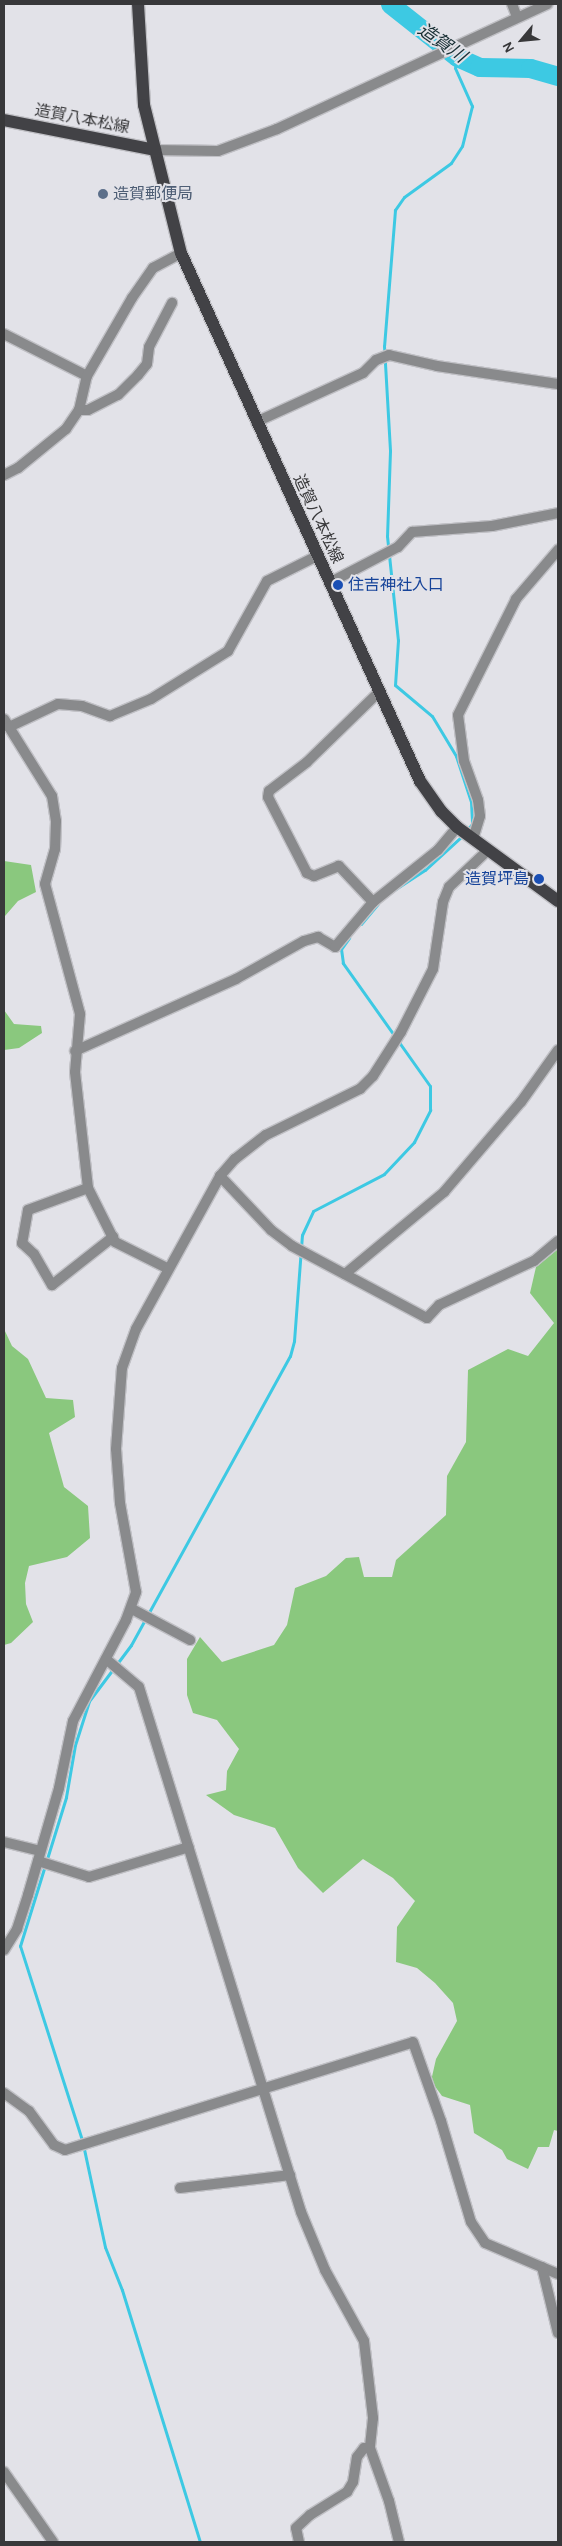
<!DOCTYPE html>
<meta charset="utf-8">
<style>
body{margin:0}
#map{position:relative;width:562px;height:2546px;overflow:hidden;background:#e2e2e8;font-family:Karla,"Noto Sans JP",sans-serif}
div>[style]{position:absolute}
.forest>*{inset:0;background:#8ac87e}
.stream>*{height:3px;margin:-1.5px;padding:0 1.5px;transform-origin:1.5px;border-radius:1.5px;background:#3dc9e3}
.river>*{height:19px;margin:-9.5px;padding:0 9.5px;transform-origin:9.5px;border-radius:9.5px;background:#3dc9e3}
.roads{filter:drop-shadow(1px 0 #c0c0c5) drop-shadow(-1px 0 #c0c0c5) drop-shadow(0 1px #c0c0c5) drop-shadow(0 -1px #c0c0c5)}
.minor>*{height:10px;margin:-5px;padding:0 5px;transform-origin:5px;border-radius:5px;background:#898a8c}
.major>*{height:12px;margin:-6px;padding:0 6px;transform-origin:6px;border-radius:6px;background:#424246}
.dots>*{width:14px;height:14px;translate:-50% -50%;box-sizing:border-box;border:2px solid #e2e2e8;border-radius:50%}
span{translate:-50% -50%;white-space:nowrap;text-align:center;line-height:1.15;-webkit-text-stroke:4px #e2e2e8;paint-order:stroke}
.street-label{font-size:16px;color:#38383a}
.service-label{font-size:16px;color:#4e5e75}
.left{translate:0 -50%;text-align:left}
.transit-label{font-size:16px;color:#164399}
.right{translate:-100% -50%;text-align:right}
.water-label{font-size:18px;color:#182f34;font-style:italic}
.frame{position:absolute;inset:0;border:5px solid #38383a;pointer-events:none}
.north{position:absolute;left:497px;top:15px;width:50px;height:50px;-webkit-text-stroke:4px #e2e2e8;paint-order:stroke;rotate:242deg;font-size:14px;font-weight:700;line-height:20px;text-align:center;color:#38383a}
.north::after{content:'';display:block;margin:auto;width:18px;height:22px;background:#38383a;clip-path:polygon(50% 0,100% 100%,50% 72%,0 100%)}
</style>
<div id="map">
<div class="forest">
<i style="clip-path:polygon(4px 861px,31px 865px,36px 892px,18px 901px,5px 916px,4px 923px)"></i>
<i style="clip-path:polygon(4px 1010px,14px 1024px,41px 1026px,42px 1033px,19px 1048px,4px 1050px)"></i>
<i style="clip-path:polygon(558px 1249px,558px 2131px,554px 2130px,549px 2147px,538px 2147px,528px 2169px,507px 2159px,502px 2150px,474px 2133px,470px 2105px,442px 2096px,431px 2081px,436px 2059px,457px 2021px,453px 2003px,435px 1983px,417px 1968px,396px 1962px,397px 1927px,415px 1901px,393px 1878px,363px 1859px,323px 1893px,298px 1868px,275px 1828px,234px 1815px,206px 1795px,226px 1790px,227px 1771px,239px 1749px,217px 1720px,193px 1713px,187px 1695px,187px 1659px,200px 1637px,222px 1662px,274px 1645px,287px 1625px,295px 1588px,326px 1576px,346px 1558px,359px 1557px,364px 1577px,392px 1577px,396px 1560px,446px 1515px,447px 1476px,466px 1442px,468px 1370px,508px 1349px,528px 1356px,554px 1323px,530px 1293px,536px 1267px)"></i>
<i style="clip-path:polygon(4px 1329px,12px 1346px,28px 1359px,46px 1398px,73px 1400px,75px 1417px,49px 1433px,64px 1487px,88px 1506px,90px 1538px,67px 1557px,29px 1566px,25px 1583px,26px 1604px,33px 1622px,11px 1643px,4px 1645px)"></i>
</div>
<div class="stream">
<i style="left:457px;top:57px;width:11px;rotate:100deg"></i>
<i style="left:455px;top:68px;width:42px;rotate:65.9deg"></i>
<i style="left:472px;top:106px;width:41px;rotate:104deg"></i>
<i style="left:462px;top:146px;width:20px;rotate:123deg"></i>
<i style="left:451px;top:163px;width:58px;rotate:144.1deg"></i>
<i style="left:404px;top:197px;width:16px;rotate:125deg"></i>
<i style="left:395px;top:210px;width:136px;rotate:94.6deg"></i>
<i style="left:384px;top:346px;width:105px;rotate:86.7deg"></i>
<i style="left:390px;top:451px;width:85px;rotate:92deg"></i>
<i style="left:387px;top:536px;width:105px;rotate:84deg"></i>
<i style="left:398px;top:640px;width:45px;rotate:93.8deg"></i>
<i style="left:395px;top:685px;width:48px;rotate:40deg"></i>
<i style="left:432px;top:716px;width:47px;rotate:59deg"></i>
<i style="left:456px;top:756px;width:48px;rotate:71.9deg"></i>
<i style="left:471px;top:802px;width:22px;rotate:87deg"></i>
<i style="left:472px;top:824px;width:8px;rotate:130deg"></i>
<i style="left:394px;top:890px;width:37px;rotate:-33deg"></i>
<i style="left:425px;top:870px;width:52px;rotate:-42.6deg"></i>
<i style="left:361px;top:924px;width:26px;rotate:-50deg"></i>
<i style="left:200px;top:2542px;width:264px;rotate:-107.2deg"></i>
<i style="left:122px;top:2290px;width:46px;rotate:-111.6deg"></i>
<i style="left:105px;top:2247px;width:109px;rotate:-102.1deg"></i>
<i style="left:82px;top:2140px;width:204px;rotate:-107.7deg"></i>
<i style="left:20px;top:1946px;width:156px;rotate:-72.8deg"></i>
<i style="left:66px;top:1797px;width:53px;rotate:-80.2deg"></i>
<i style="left:75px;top:1745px;width:46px;rotate:-72.3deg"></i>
<i style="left:89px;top:1701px;width:70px;rotate:-53.1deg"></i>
<i style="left:131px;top:1645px;width:330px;rotate:-61.2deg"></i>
<i style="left:290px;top:1356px;width:16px;rotate:-75deg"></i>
<i style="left:294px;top:1341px;width:106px;rotate:-85.7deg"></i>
<i style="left:302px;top:1235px;width:26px;rotate:-65deg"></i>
<i style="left:313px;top:1211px;width:80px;rotate:-27.5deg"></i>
<i style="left:384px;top:1174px;width:44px;rotate:-46.8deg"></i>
<i style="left:414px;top:1142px;width:36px;rotate:-63deg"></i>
<i style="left:430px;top:1110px;width:24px;rotate:-90deg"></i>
<i style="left:430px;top:1086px;width:151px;rotate:-125.3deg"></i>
<i style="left:343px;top:963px;width:14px;rotate:-98deg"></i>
<i style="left:341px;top:949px;width:14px;rotate:-54deg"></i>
</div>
<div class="river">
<i style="left:390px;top:4px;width:85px;rotate:38.3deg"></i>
<i style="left:457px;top:57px;width:24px;rotate:24deg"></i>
<i style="left:479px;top:67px;width:51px;rotate:1.1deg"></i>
<i style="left:530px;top:68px;width:29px;rotate:16deg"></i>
</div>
<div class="roads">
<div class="minor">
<i style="left:512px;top:4px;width:14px;rotate:69deg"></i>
<i style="left:155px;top:150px;width:63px;rotate:0.9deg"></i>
<i style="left:218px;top:151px;width:63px;rotate:-20.4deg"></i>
<i style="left:277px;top:129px;width:298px;rotate:-24.8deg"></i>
<i style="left:4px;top:334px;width:93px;rotate:26.8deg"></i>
<i style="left:79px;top:410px;width:9px"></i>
<i style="left:88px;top:410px;width:34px;rotate:-27deg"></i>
<i style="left:118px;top:395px;width:28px;rotate:-45deg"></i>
<i style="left:138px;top:375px;width:14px;rotate:-51deg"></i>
<i style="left:147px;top:364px;width:17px;rotate:-83deg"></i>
<i style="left:149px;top:347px;width:50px;rotate:-62.4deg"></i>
<i style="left:256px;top:422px;width:118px;rotate:-24.6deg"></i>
<i style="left:363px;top:373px;width:18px;rotate:-45deg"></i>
<i style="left:376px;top:360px;width:14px;rotate:-21deg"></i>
<i style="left:389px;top:355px;width:49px;rotate:12.9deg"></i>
<i style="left:437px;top:366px;width:122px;rotate:8.5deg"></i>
<i style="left:4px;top:475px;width:16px;rotate:-27deg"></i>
<i style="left:18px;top:468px;width:62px;rotate:-39.1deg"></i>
<i style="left:66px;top:429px;width:23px;rotate:-56deg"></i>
<i style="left:79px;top:410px;width:35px;rotate:-77deg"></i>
<i style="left:87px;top:376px;width:90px;rotate:-60deg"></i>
<i style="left:132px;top:298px;width:37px;rotate:-55deg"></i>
<i style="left:153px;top:268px;width:32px;rotate:-28deg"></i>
<i style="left:329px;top:583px;width:78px;rotate:-27.6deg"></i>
<i style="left:398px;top:547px;width:21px;rotate:-47deg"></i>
<i style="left:412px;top:532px;width:80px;rotate:-4.3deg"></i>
<i style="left:492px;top:526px;width:67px;rotate:-11.1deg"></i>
<i style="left:4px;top:719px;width:91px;rotate:58.1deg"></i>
<i style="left:52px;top:796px;width:25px;rotate:81deg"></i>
<i style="left:56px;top:821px;width:28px;rotate:92deg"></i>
<i style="left:55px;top:849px;width:36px;rotate:106deg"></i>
<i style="left:45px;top:884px;width:135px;rotate:74.9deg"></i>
<i style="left:80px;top:1014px;width:58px;rotate:94.9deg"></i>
<i style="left:75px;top:1072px;width:117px;rotate:83.6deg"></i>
<i style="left:88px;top:1188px;width:60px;rotate:63.4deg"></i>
<i style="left:115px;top:1242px;width:58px;rotate:26.6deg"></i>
<i style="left:9px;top:727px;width:54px;rotate:-25.1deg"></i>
<i style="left:58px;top:704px;width:24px;rotate:5deg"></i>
<i style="left:82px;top:706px;width:30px;rotate:20deg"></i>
<i style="left:110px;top:716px;width:44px;rotate:-22.5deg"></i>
<i style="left:151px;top:699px;width:91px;rotate:-31.9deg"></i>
<i style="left:228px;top:651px;width:80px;rotate:-60.9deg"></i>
<i style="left:267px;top:581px;width:56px;rotate:-26.6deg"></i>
<i style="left:473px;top:839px;width:24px;rotate:-73deg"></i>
<i style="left:480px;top:816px;width:16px;rotate:-97deg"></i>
<i style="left:478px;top:800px;width:41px;rotate:-109.7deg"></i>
<i style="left:464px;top:761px;width:46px;rotate:-97.4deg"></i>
<i style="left:458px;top:715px;width:130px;rotate:-63.4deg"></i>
<i style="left:516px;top:599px;width:65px;rotate:-49.4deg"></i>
<i style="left:373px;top:902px;width:50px;rotate:-133.4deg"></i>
<i style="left:339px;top:866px;width:27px;rotate:158deg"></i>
<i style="left:314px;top:876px;width:8px;rotate:-157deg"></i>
<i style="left:307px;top:873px;width:85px;rotate:-117.2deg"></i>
<i style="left:268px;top:797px;width:6px;rotate:-81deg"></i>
<i style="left:269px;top:791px;width:48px;rotate:-37.3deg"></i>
<i style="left:307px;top:762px;width:100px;rotate:-44.2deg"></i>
<i style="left:75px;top:1051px;width:176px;rotate:-24.1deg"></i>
<i style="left:236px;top:979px;width:78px;rotate:-29.2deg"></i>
<i style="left:304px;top:941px;width:15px;rotate:-16deg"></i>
<i style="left:318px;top:937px;width:20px;rotate:30deg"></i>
<i style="left:335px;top:947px;width:59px;rotate:-49.8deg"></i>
<i style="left:373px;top:902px;width:83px;rotate:-38.7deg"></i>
<i style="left:438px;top:850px;width:30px;rotate:-50deg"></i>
<i style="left:220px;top:1176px;width:74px;rotate:46.6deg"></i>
<i style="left:271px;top:1230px;width:26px;rotate:37deg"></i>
<i style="left:292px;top:1246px;width:153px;rotate:28.1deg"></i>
<i style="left:427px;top:1318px;width:18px;rotate:-47deg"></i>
<i style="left:439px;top:1305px;width:105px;rotate:-24.9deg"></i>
<i style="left:534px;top:1261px;width:31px;rotate:-40deg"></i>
<i style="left:88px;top:1188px;width:64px;rotate:159.9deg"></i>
<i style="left:28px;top:1210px;width:34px;rotate:100deg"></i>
<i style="left:22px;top:1243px;width:16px;rotate:43deg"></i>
<i style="left:34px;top:1254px;width:36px;rotate:60deg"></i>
<i style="left:52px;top:1285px;width:78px;rotate:-38.2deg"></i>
<i style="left:345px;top:1274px;width:129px;rotate:-39.6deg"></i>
<i style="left:444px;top:1192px;width:118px;rotate:-49.5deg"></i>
<i style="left:521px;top:1102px;width:64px;rotate:-54.6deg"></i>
<i style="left:132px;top:1609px;width:66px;rotate:28.1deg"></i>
<i style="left:106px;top:1659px;width:43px;rotate:40.3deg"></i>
<i style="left:139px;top:1687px;width:549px;rotate:72.85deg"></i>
<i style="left:301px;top:2212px;width:63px;rotate:67.5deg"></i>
<i style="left:325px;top:2270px;width:81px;rotate:61.2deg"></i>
<i style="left:364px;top:2341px;width:78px;rotate:83.3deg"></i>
<i style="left:373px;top:2418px;width:30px;rotate:96deg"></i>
<i style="left:370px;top:2448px;width:56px;rotate:70.3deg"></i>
<i style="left:389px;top:2501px;width:42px;rotate:76.3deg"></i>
<i style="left:4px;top:1842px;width:36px;rotate:14deg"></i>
<i style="left:38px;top:1861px;width:53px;rotate:17.4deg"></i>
<i style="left:89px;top:1877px;width:104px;rotate:-16.7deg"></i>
<i style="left:4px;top:1950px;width:25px;rotate:-58deg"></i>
<i style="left:17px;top:1929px;width:36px;rotate:-72deg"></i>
<i style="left:28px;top:1895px;width:111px;rotate:-73.8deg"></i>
<i style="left:59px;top:1788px;width:68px;rotate:-78.2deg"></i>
<i style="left:73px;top:1721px;width:114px;rotate:-62.3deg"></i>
<i style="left:126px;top:1620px;width:30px;rotate:-70deg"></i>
<i style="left:136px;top:1592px;width:90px;rotate:-100.2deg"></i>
<i style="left:120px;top:1503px;width:54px;rotate:-94.2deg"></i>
<i style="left:116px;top:1449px;width:81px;rotate:-85.8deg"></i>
<i style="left:122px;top:1368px;width:41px;rotate:-70.3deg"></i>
<i style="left:136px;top:1329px;width:175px;rotate:-61.2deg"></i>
<i style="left:220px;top:1176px;width:23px;rotate:-49deg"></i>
<i style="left:235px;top:1159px;width:39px;rotate:-38deg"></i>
<i style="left:266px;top:1135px;width:105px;rotate:-26.1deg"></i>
<i style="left:360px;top:1089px;width:18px;rotate:-45deg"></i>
<i style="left:373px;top:1076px;width:52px;rotate:-57.5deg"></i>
<i style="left:401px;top:1032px;width:71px;rotate:-63.1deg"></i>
<i style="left:433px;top:969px;width:68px;rotate:-81.5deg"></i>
<i style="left:443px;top:902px;width:16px;rotate:-68deg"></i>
<i style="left:449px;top:887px;width:54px;rotate:-43.5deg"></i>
<i style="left:4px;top:2093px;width:31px;rotate:36deg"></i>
<i style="left:29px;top:2111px;width:42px;rotate:53.7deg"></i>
<i style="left:54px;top:2145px;width:12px;rotate:24deg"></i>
<i style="left:65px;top:2150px;width:364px;rotate:-17.2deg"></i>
<i style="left:413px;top:2042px;width:84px;rotate:70.5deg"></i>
<i style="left:441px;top:2121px;width:105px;rotate:73.5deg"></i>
<i style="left:471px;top:2222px;width:25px;rotate:56deg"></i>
<i style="left:485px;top:2243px;width:79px;rotate:23deg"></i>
<i style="left:180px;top:2188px;width:111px;rotate:-6.7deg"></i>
<i style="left:542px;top:2267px;width:68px;rotate:76.4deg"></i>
<i style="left:4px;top:2472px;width:85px;rotate:55deg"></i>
<i style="left:299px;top:2542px;width:14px;rotate:-102deg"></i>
<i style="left:296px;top:2528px;width:19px;rotate:-43deg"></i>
<i style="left:310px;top:2515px;width:44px;rotate:-31.9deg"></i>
<i style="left:347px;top:2492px;width:12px;rotate:-59deg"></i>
<i style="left:353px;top:2482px;width:25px;rotate:-81deg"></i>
<i style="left:357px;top:2457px;width:11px;rotate:-52deg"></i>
<i style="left:364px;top:2448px;width:6px"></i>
</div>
<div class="major">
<i style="left:138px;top:4px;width:101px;rotate:86.6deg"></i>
<i style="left:144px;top:105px;width:153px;rotate:76deg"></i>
<i style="left:181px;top:253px;width:580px;rotate:65.65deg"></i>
<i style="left:420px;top:781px;width:37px;rotate:55deg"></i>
<i style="left:441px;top:811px;width:23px;rotate:45deg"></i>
<i style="left:457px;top:827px;width:125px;rotate:36.2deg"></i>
<i style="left:4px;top:120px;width:154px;rotate:11.2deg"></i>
</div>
</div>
<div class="dots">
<i style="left:103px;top:194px;background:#5c6f8a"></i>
<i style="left:338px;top:585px;background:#1a4fb4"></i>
<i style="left:539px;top:879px;background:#1a4fb4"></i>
</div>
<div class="street-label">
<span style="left:82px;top:119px;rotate:11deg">造賀八本松線</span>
<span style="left:318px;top:519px;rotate:65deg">造賀八本松線</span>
</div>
<div class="service-label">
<span class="left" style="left:113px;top:194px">造賀郵便局</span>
</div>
<div class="transit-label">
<span class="left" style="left:348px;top:585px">住吉神社入口</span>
<span class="right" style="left:529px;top:879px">造賀坪島</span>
</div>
<div class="water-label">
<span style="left:442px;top:43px;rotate:35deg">造賀川</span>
</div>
<div class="frame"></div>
<div class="north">N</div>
</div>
